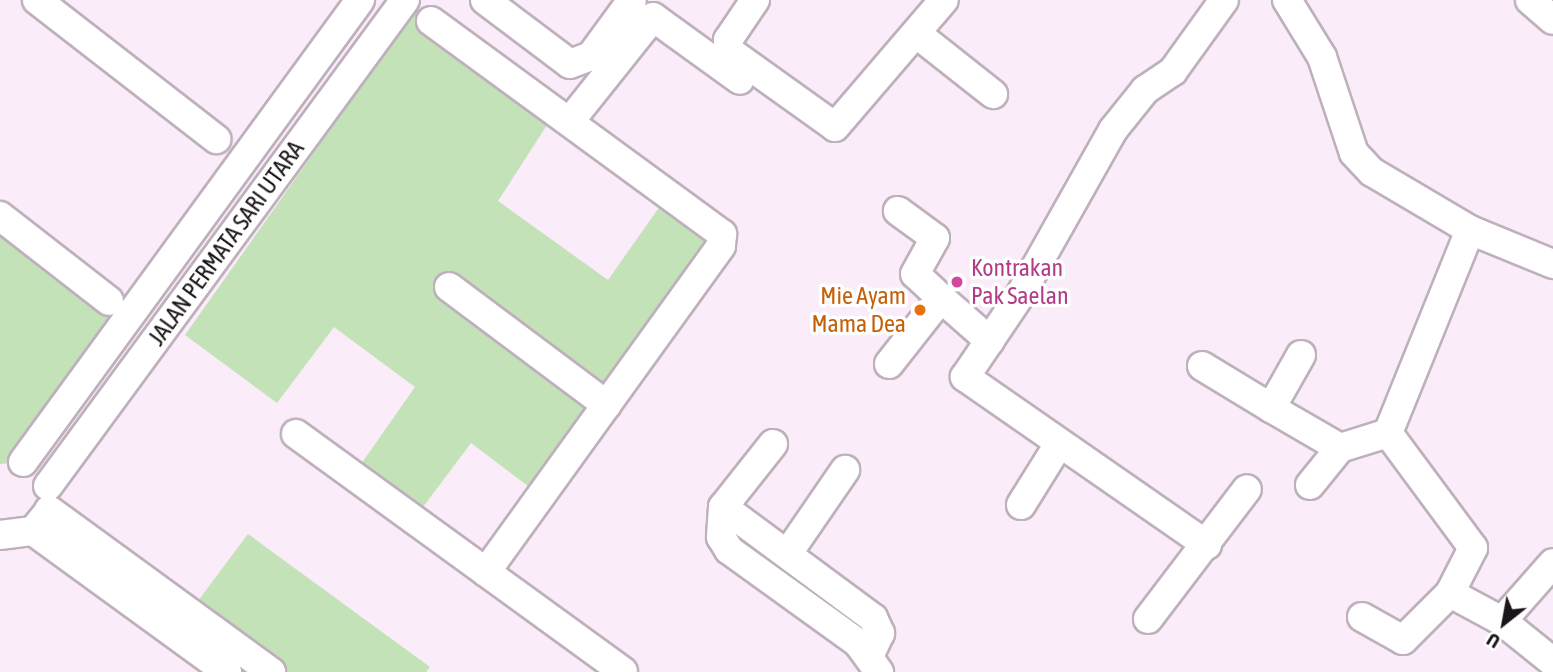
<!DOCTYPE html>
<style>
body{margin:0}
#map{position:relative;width:1553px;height:672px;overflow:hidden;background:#faecf9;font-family:"Asap Condensed",sans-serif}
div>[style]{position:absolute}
.green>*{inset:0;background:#c3e2b8}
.roads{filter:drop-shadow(2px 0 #beb0bc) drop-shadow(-2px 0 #beb0bc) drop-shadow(0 2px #beb0bc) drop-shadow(0 -2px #beb0bc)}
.minor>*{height:28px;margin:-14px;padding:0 14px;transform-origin:14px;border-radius:14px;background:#fff}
.dots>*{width:19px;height:19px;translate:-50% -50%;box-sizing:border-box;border:4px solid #fff;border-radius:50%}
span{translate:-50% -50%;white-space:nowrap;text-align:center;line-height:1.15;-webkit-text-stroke:7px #fff;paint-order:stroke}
.street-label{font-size:24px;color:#1a151a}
.hotel-label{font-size:24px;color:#b23c85}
.left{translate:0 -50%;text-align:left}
.food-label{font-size:24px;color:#c56008}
.right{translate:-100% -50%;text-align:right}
.north{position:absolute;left:1469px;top:588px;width:70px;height:70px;-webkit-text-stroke:5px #fff;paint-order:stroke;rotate:211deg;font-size:19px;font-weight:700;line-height:28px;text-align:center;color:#1a151a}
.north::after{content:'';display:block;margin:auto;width:24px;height:32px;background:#1a151a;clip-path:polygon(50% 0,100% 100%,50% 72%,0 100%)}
</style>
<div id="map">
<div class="green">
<i style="clip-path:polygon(416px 8px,556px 111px,498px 201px,608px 280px,670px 192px,722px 234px,541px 496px,471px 443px,420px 511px,359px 467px,415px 387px,334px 327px,277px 403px,185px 335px)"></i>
<i style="clip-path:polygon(0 216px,128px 315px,23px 462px,0 464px)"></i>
<i style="clip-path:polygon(248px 534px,430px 667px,426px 672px,271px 672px,189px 613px)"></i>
</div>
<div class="roads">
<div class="minor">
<i style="left:37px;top:0;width:227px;rotate:37.8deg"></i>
<i style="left:485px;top:0;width:106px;rotate:37deg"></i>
<i style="left:570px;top:64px;width:22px;rotate:-21deg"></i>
<i style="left:591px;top:56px;width:69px;rotate:-53.8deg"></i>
<i style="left:755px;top:0;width:48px;rotate:124deg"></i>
<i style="left:728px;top:40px;width:11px;rotate:85deg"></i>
<i style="left:729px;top:51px;width:130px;rotate:35.6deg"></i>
<i style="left:835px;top:127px;width:167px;rotate:-49.4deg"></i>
<i style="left:1287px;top:0;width:67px;rotate:58.4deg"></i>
<i style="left:1322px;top:57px;width:101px;rotate:71.6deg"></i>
<i style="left:1354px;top:153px;width:26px;rotate:47deg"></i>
<i style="left:1372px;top:172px;width:114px;rotate:30.6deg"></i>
<i style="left:1470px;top:230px;width:90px;rotate:22.3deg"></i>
<i style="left:1530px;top:0;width:30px;rotate:41deg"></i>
<i style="left:431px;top:21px;width:361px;rotate:36.2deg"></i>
<i style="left:722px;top:234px;width:12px;rotate:95deg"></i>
<i style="left:721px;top:246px;width:402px;rotate:125.8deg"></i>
<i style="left:917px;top:34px;width:97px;rotate:38.3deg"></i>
<i style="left:570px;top:121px;width:133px;rotate:-51.4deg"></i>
<i style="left:653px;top:17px;width:107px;rotate:35.9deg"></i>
<i style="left:0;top:216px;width:138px;rotate:37.9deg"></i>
<i style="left:449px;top:287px;width:197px;rotate:36.8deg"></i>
<i style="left:941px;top:298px;width:65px;rotate:41.3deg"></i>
<i style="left:1301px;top:355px;width:61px;rotate:119.5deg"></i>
<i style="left:1271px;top:408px;width:80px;rotate:30.1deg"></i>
<i style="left:1340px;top:448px;width:50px;rotate:-17.4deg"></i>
<i style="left:1388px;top:433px;width:219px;rotate:-68deg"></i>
<i style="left:889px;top:364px;width:84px;rotate:-51.8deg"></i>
<i style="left:941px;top:298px;width:35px;rotate:-137deg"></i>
<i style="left:915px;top:274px;width:41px;rotate:-60.9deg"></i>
<i style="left:935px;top:238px;width:46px;rotate:-143.9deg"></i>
<i style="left:1202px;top:366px;width:81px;rotate:31.3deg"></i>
<i style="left:1388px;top:433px;width:143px;rotate:53.5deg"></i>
<i style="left:1473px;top:548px;width:51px;rotate:117.1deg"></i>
<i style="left:296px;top:434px;width:404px;rotate:36deg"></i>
<i style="left:773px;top:444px;width:80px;rotate:128.4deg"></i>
<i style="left:723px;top:507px;width:30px;rotate:94deg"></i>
<i style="left:721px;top:537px;width:15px;rotate:58deg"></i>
<i style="left:729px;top:550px;width:159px;rotate:35.8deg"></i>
<i style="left:858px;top:643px;width:36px;rotate:54deg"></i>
<i style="left:23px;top:462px;width:572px;rotate:-53.89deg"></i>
<i style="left:1310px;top:485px;width:48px;rotate:-51deg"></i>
<i style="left:48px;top:486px;width:603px;rotate:-53.7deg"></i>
<i style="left:1021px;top:505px;width:72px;rotate:-58.1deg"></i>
<i style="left:723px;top:507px;width:187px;rotate:36.5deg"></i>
<i style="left:873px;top:618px;width:17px;rotate:65deg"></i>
<i style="left:880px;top:633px;width:26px;rotate:115deg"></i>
<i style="left:49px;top:510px;width:275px;rotate:36.1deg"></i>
<i style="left:33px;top:531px;width:240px;rotate:36deg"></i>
<i style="left:0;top:535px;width:33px;rotate:-7deg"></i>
<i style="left:33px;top:531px;width:19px;rotate:-51deg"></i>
<i style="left:1207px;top:545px;width:295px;rotate:-145.2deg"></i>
<i style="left:965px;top:377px;width:97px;rotate:-56deg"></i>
<i style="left:1019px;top:297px;width:192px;rotate:-60.6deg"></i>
<i style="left:1113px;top:130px;width:51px;rotate:-51.3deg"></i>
<i style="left:1145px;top:90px;width:34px;rotate:-34deg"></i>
<i style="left:1173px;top:71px;width:87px;rotate:-54.3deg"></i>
<i style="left:788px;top:553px;width:101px;rotate:-55.5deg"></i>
<i style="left:1362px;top:617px;width:47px;rotate:29.3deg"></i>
<i style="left:1403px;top:640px;width:66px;rotate:-45deg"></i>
<i style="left:1450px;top:593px;width:59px;rotate:28.3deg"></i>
<i style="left:1502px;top:621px;width:65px;rotate:38.8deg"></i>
<i style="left:1148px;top:619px;width:163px;rotate:-52.7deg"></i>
<i style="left:1502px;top:621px;width:77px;rotate:-48.7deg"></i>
</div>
</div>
<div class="dots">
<i style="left:957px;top:282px;background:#d1479c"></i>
<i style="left:920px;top:310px;background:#e8710a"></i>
</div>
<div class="street-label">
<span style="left:226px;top:243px;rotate:-54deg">JALAN PERMATA SARI UTARA</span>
</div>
<div class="hotel-label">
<span class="left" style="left:971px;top:282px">Kontrakan<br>Pak Saelan</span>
</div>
<div class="food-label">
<span class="right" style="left:906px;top:310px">Mie Ayam<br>Mama Dea</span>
</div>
<div class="north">U</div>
</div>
